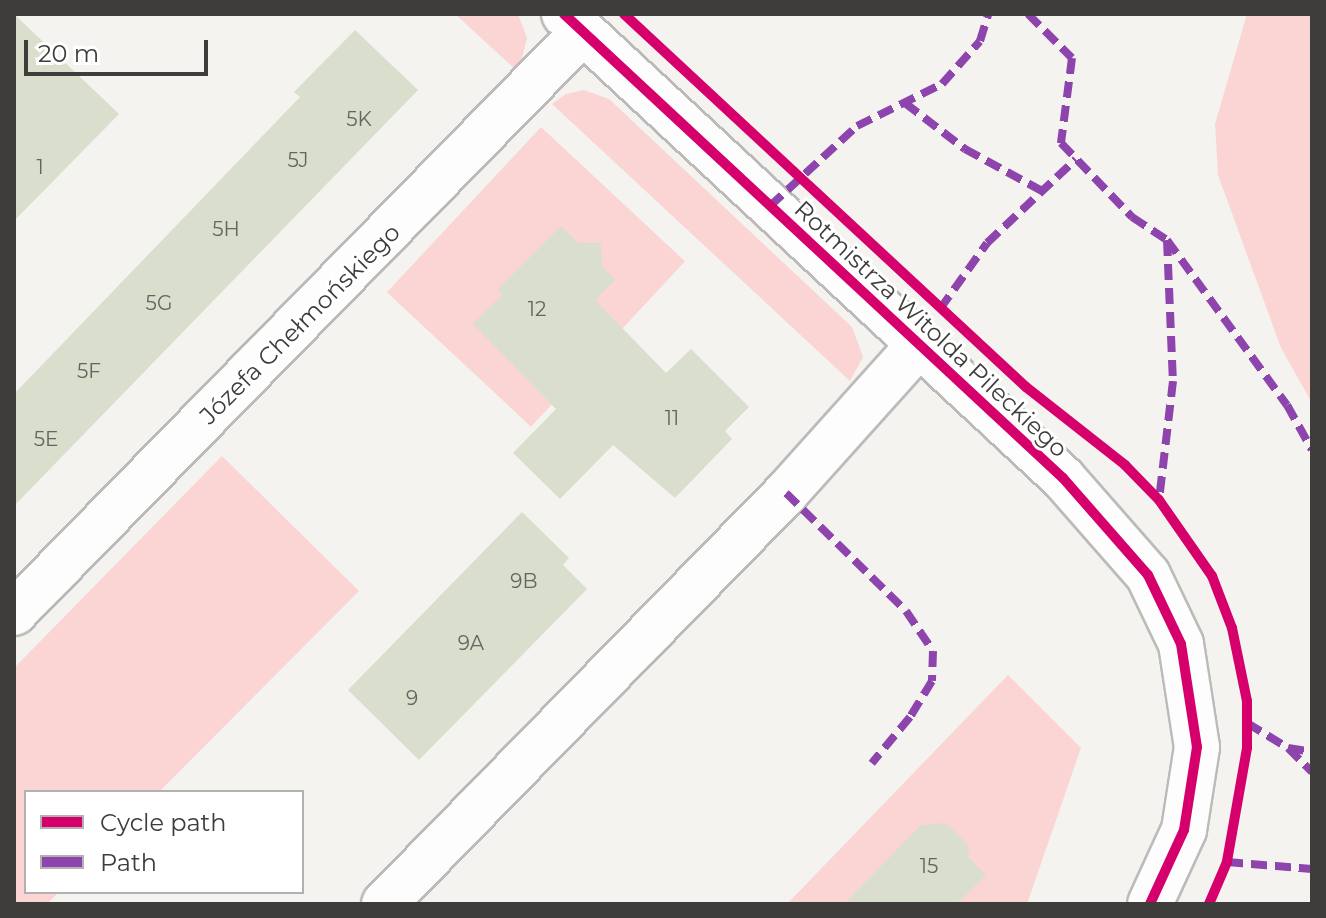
<!DOCTYPE html>
<meta charset="utf-8">
<style>
body{margin:0}
#map{position:relative;width:1326px;height:918px;overflow:hidden;background:#f4f3f0;font-family:Montserrat,sans-serif}
div>[style]{position:absolute}
.green>*{inset:0;background:#fad5d3;transform-origin:0 0}
.building>*{inset:0;background:#d9decd}
.roads{filter:drop-shadow(2px 0 #bcbbb9) drop-shadow(-2px 0 #bcbbb9) drop-shadow(0 2px #bcbbb9) drop-shadow(0 -2px #bcbbb9)}
.minor>*{height:44px;margin:-22px;padding:0 22px;transform-origin:22px;border-radius:22px;background:#fdfdfd}
.quiet>*{height:8px;margin-top:-4px;transform-origin:0;background:repeating-linear-gradient(90deg,#8e44ad 0 16px,transparent 0 24px)}
.cycleway>*{height:10px;margin:-5px;padding:0 5px;transform-origin:5px;border-radius:5px;background:#d6006c}
span{translate:-50% -50%;white-space:nowrap;text-align:center;line-height:1.15;-webkit-text-stroke:6px #fff;paint-order:stroke}
.number-label{font-size:20px;color:#656560}
.number-label span{-webkit-text-stroke-width:0}
.street-label{font-size:24px;color:#3e3d3b}
.frame{position:absolute;inset:0;border:16px solid #3e3d3b;pointer-events:none}
.legend{position:absolute;left:24px;top:790px;width:280px;height:104px;box-sizing:border-box;background:#fff;border:2px solid #b2b1b1;margin:0;padding:10px 14px;list-style:none;font-size:24px;color:#3e3d3b}
.legend li{display:flex;align-items:center;gap:16px;height:40px}
.legend b{width:40px;border:2px solid #b2b1b1}
.scale{position:absolute;left:24px;top:40px;width:184px;height:36px;box-sizing:border-box;border:4px solid #3e3d3b;border-top:0;padding-left:10px;font-size:24px;line-height:28px;white-space:nowrap;color:#3e3d3b;-webkit-text-stroke:6px #fff;paint-order:stroke}
</style>
<div id="map">
<div class="green">
<i style="clip-path:polygon(455px 14px,518px 14px,527px 38px,521px 62px,515px 69px)"></i>
<i style="clip-path:polygon(1247px 14px,1312px 14px,1312px 403px,1281px 348px,1218px 175px,1215px 124px)"></i>
<i style="clip-path:polygon(584px 90px,609px 99px,852px 327px,863px 357px,850px 381px,552px 104px,566px 94px)"></i>
<i style="left:541px;top:127px;width:197px;height:226px;rotate:43deg"></i>
<i style="clip-path:polygon(222px 456px,359px 591px,159px 792px,26px 792px,26px 892px,59px 892px,47px 904px,14px 904px,14px 668px)"></i>
<i style="clip-path:polygon(1008px 675px,1081px 748px,1027px 904px,787px 904px)"></i>
</div>
<div class="building">
<i style="clip-path:polygon(14px 14px,119px 114px,14px 221px)"></i>
<i style="clip-path:polygon(355px 30px,418px 90px,14px 506px,14px 394px,300px 97px,294px 92px)"></i>
<i style="clip-path:polygon(561px 226px,578px 243px,601px 243px,602px 266px,615px 280px,595px 300px,666px 373px,691px 349px,749px 407px,725px 431px,732px 439px,675px 498px,613px 445px,560px 499px,513px 453px,556px 409px,473px 324px,503px 294px,498px 289px)"></i>
<i style="clip-path:polygon(522px 512px,569px 558px,563px 565px,587px 589px,419px 760px,348px 690px)"></i>
<i style="clip-path:polygon(946px 823px,969px 846px,968px 857px,986px 875px,957px 904px,844px 904px,921px 825px)"></i>
</div>
<div class="roads">
<div class="minor">
<i style="left:564px;top:14px;width:681px;rotate:42.92deg"></i>
<i style="left:1063px;top:478px;width:129px;rotate:48.8deg"></i>
<i style="left:1148px;top:575px;width:76px;rotate:64.4deg"></i>
<i style="left:1181px;top:644px;width:104px;rotate:81.2deg"></i>
<i style="left:1197px;top:747px;width:84px;rotate:98.9deg"></i>
<i style="left:1184px;top:830px;width:81px;rotate:114.7deg"></i>
<i style="left:14px;top:613px;width:813px;rotate:-45.6deg"></i>
<i style="left:384px;top:904px;width:575px;rotate:-45.63deg"></i>
<i style="left:786px;top:493px;width:199px;rotate:-48.1deg"></i>
</div>
</div>
<div class="quiet">
<i style="left:1028px;top:14px;width:62px;rotate:45deg"></i>
<i style="left:1072px;top:58px;width:86px;rotate:97.4deg"></i>
<i style="left:1061px;top:143px;width:103px;rotate:46.2deg"></i>
<i style="left:1132px;top:217px;width:42px;rotate:33.3deg"></i>
<i style="left:1167px;top:240px;width:141px;rotate:87.6deg"></i>
<i style="left:1173px;top:381px;width:120px;rotate:96.7deg"></i>
<i style="left:905px;top:103px;width:76px;rotate:37.5deg"></i>
<i style="left:965px;top:149px;width:88px;rotate:28.6deg"></i>
<i style="left:770px;top:206px;width:118px;rotate:-42.6deg"></i>
<i style="left:857px;top:126px;width:95px;rotate:-26.3deg"></i>
<i style="left:942px;top:84px;width:57px;rotate:-48.5deg"></i>
<i style="left:980px;top:41px;width:28px;rotate:-73deg"></i>
<i style="left:1167px;top:240px;width:204px;rotate:54deg"></i>
<i style="left:1287px;top:405px;width:51px;rotate:60.9deg"></i>
<i style="left:940px;top:309px;width:81px;rotate:-54.5deg"></i>
<i style="left:987px;top:243px;width:122px;rotate:-43.3deg"></i>
<i style="left:786px;top:493px;width:168px;rotate:44.5deg"></i>
<i style="left:906px;top:611px;width:48px;rotate:56deg"></i>
<i style="left:933px;top:651px;width:30px;rotate:92deg"></i>
<i style="left:932px;top:681px;width:42px;rotate:121.4deg"></i>
<i style="left:910px;top:717px;width:60px;rotate:129.6deg"></i>
<i style="left:1247px;top:723px;width:48px;rotate:31.4deg"></i>
<i style="left:1288px;top:748px;width:24px;rotate:9deg"></i>
<i style="left:1288px;top:748px;width:34px;rotate:45deg"></i>
<i style="left:1227px;top:862px;width:85px;rotate:4.7deg"></i>
</div>
<div class="cycleway">
<i style="left:564px;top:14px;width:681px;rotate:42.92deg"></i>
<i style="left:1063px;top:478px;width:129px;rotate:48.8deg"></i>
<i style="left:1148px;top:575px;width:76px;rotate:64.4deg"></i>
<i style="left:1181px;top:644px;width:104px;rotate:81.2deg"></i>
<i style="left:1197px;top:747px;width:84px;rotate:98.9deg"></i>
<i style="left:1184px;top:830px;width:81px;rotate:114.7deg"></i>
<i style="left:624px;top:14px;width:548px;rotate:42.86deg"></i>
<i style="left:1026px;top:387px;width:126px;rotate:38.2deg"></i>
<i style="left:1125px;top:465px;width:49px;rotate:45.8deg"></i>
<i style="left:1159px;top:500px;width:93px;rotate:55.1deg"></i>
<i style="left:1212px;top:576px;width:56px;rotate:69deg"></i>
<i style="left:1232px;top:628px;width:75px;rotate:78.4deg"></i>
<i style="left:1247px;top:701px;width:47px;rotate:90deg"></i>
<i style="left:1247px;top:748px;width:116px;rotate:100deg"></i>
<i style="left:1227px;top:862px;width:46px;rotate:113.2deg"></i>
</div>
<div class="number-label">
<span style="left:359px;top:119px">5K</span>
<span style="left:298px;top:160px">5J</span>
<span style="left:40px;top:167px">1</span>
<span style="left:226px;top:229px">5H</span>
<span style="left:159px;top:303px">5G</span>
<span style="left:537px;top:309px">12</span>
<span style="left:89px;top:371px">5F</span>
<span style="left:672px;top:418px">11</span>
<span style="left:46px;top:439px">5E</span>
<span style="left:524px;top:581px">9B</span>
<span style="left:471px;top:643px">9A</span>
<span style="left:412px;top:698px">9</span>
<span style="left:929px;top:866px">15</span>
</div>
<div class="street-label">
<span style="left:300px;top:324px;rotate:-45deg">Józefa Chełmońskiego</span>
<span style="left:931px;top:329px;rotate:43deg">Rotmistrza Witolda Pileckiego</span>
</div>
<div class="frame"></div>
<ul class="legend">
<li><b style="height:10px;background:#d6006c"></b>Cycle path</li>
<li><b style="height:10px;background:#8e44ad"></b>Path</li>
</ul>
<div class="scale">20 m</div>
</div>
